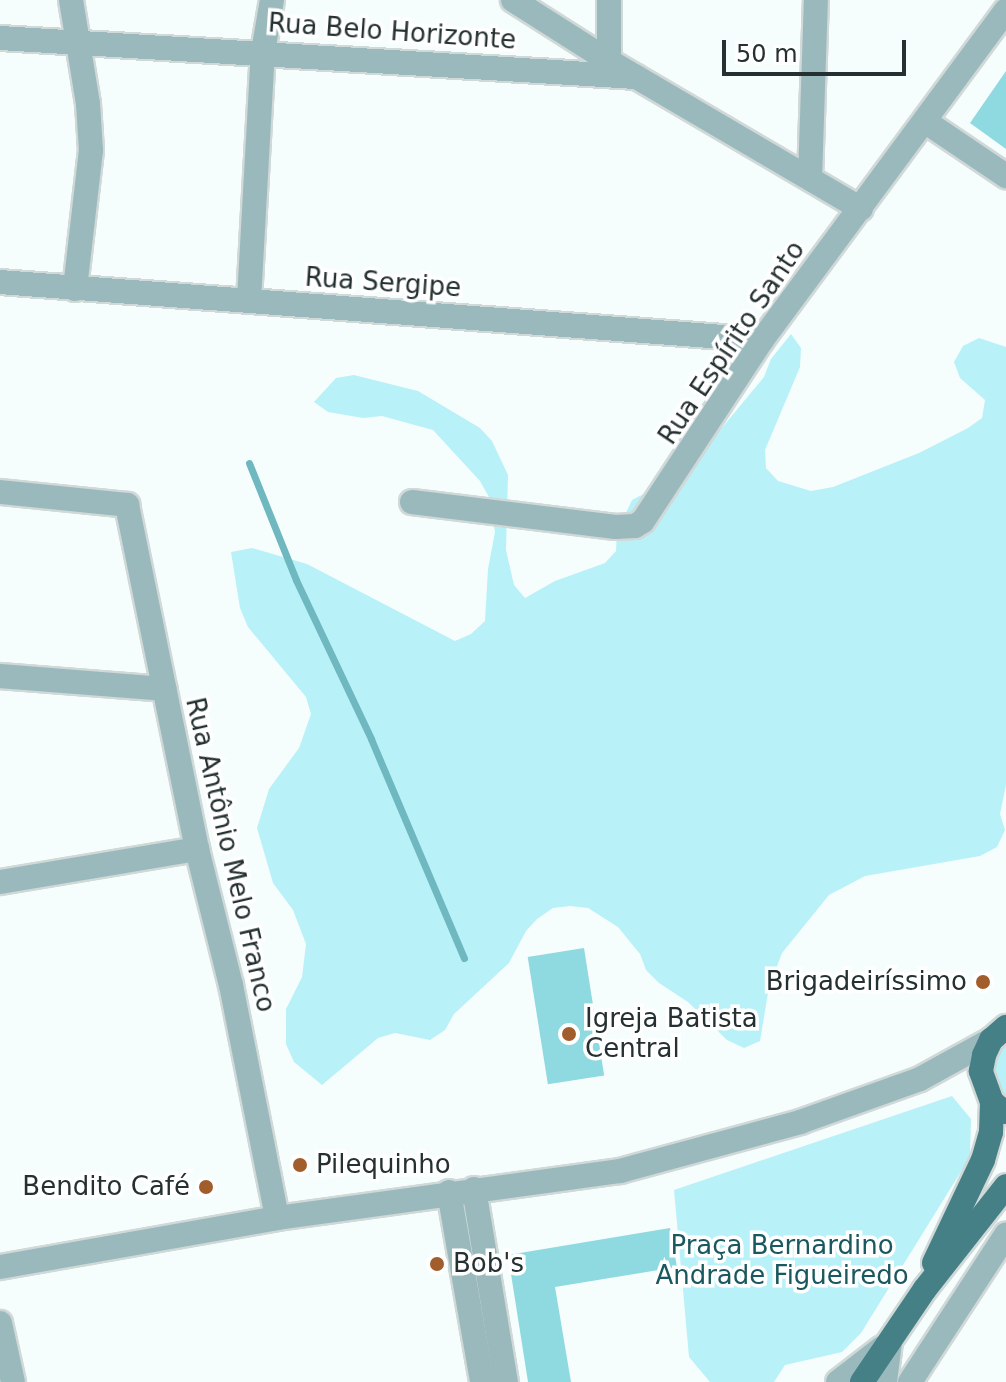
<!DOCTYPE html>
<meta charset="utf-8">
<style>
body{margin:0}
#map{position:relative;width:1006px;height:1382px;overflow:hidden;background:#f6fdfd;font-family:"DejaVu Sans",sans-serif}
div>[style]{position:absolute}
.green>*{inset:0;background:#b8f1f8}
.stream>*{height:7px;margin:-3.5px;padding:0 3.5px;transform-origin:3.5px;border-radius:3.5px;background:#6fb8c0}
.building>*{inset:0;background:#8fd9e1;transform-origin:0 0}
.roads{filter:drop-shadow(2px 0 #d0d8d8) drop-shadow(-2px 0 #d0d8d8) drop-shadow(0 2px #d0d8d8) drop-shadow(0 -2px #d0d8d8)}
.minor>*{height:24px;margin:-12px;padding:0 12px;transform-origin:12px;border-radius:12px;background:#9ab9bc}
.major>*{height:24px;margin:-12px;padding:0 12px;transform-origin:12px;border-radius:12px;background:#458087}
.dots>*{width:22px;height:22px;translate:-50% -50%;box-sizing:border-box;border:4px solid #fff;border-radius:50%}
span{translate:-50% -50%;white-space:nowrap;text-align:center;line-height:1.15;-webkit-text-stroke:7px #fff;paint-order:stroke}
.street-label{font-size:26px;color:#243031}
.poi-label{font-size:26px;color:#243031}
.right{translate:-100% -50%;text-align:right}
.left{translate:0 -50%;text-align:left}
.park-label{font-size:26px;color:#19585e}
.scale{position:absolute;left:722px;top:40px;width:184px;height:36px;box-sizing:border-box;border:4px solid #243031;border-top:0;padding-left:10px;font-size:24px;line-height:28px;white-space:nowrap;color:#243031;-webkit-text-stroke:6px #fff;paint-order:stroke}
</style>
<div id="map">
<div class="green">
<i style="clip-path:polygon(791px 334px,801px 348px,800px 367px,765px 450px,766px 468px,778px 481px,811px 491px,833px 487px,919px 453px,968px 428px,982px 418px,985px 400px,960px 378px,954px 362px,963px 346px,979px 338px,1006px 347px,1006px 785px,1000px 814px,1005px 830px,997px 847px,980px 856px,865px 876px,829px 895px,782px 953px,769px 987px,760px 1041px,744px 1048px,727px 1040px,688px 1002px,659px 983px,646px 970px,640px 954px,618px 927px,588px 908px,570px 906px,553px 908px,537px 919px,526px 931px,509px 963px,454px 1014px,445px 1030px,430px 1040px,395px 1033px,378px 1038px,322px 1085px,294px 1062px,286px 1044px,286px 1009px,302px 977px,306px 944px,293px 910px,273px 883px,257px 828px,269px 789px,299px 748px,311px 714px,306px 697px,248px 627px,240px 608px,231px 552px,252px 548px,307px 564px,455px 641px,471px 634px,485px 621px,488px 569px,495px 532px,489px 497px,480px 481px,433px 430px,382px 416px,363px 418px,328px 412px,314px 402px,336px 378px,354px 375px,418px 391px,480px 428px,492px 441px,508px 475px,506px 550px,514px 585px,525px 598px,555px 581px,605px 563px,616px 551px,617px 532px,632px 500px,667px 482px,706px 447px,764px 377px,771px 359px)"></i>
<i style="clip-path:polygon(1006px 1034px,1006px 1104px,988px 1077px)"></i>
<i style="clip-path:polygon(952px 1096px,971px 1119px,970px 1157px,861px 1333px,842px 1352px,785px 1365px,774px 1382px,710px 1382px,689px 1357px,674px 1190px)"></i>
</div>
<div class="stream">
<i style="left:249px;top:463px;width:126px;rotate:68.1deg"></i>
<i style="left:296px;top:580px;width:176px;rotate:64.7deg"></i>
<i style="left:371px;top:739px;width:238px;rotate:67deg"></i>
</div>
<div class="building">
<i style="clip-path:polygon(1006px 71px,1006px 149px,970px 123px)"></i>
<i style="left:584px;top:948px;width:129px;height:57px;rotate:81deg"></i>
<i style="clip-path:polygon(670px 1228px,677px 1267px,555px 1287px,571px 1382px,528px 1382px,508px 1255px)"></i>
</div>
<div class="roads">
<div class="minor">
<i style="left:71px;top:0;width:105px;rotate:80.7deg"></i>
<i style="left:88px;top:104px;width:46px;rotate:86.3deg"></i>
<i style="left:91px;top:150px;width:140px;rotate:96.6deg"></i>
<i style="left:513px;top:0;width:114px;rotate:32.4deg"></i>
<i style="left:609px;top:61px;width:292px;rotate:30.4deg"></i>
<i style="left:0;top:38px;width:637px;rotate:3.51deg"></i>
<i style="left:609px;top:61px;width:61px;rotate:-90deg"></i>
<i style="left:926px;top:122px;width:97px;rotate:34deg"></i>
<i style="left:810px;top:178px;width:178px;rotate:-88.1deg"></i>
<i style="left:0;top:282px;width:764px;rotate:4.35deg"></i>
<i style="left:249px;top:300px;width:248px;rotate:-86.8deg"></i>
<i style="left:263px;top:52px;width:53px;rotate:-80.2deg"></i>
<i style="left:0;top:492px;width:128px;rotate:5.8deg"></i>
<i style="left:127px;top:505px;width:351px;rotate:78.5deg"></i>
<i style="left:197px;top:849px;width:140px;rotate:76deg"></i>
<i style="left:231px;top:985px;width:237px;rotate:78.8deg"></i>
<i style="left:412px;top:502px;width:205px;rotate:7deg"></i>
<i style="left:615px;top:527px;width:20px;rotate:-3deg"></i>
<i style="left:635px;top:526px;width:9px;rotate:-32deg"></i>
<i style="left:643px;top:521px;width:217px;rotate:-56.7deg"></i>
<i style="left:762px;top:340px;width:410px;rotate:-53.5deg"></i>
<i style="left:0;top:676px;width:165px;rotate:4.5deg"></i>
<i style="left:0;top:882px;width:200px;rotate:-9.5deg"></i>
<i style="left:474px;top:1189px;width:196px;rotate:80.6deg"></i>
<i style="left:449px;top:1192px;width:193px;rotate:80.1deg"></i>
<i style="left:0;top:1267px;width:281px;rotate:-10deg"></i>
<i style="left:277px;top:1218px;width:346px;rotate:-7.8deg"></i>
<i style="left:620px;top:1171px;width:187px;rotate:-15.2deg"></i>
<i style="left:800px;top:1122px;width:127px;rotate:-19.7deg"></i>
<i style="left:920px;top:1079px;width:81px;rotate:-28.8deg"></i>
<i style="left:0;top:1323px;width:60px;rotate:77.6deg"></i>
<i style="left:838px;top:1382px;width:56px;rotate:-37.7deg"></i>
<i style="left:885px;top:1382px;width:40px;rotate:-82.9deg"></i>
<i style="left:910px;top:1382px;width:176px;rotate:-56.9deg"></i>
</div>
<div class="major">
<i style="left:1004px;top:1112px;width:16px;rotate:-140deg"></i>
<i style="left:992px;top:1102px;width:33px;rotate:-110deg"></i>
<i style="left:981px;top:1071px;width:16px;rotate:-79deg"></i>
<i style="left:984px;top:1055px;width:17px;rotate:-65deg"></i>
<i style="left:991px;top:1040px;width:20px;rotate:-41deg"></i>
<i style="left:934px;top:1263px;width:114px;rotate:-64.6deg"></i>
<i style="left:983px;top:1160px;width:29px;rotate:-74deg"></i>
<i style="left:991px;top:1132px;width:30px;rotate:-88deg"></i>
<i style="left:862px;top:1382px;width:112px;rotate:-55.9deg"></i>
<i style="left:925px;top:1289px;width:131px;rotate:-51.8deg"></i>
</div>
</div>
<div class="dots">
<i style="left:983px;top:982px;background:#a15e2c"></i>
<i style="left:569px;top:1034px;background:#a15e2c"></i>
<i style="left:300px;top:1165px;background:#a15e2c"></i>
<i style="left:206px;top:1187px;background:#a15e2c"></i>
<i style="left:437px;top:1264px;background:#a15e2c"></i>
</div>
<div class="street-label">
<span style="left:392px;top:32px;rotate:4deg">Rua Belo Horizonte</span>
<span style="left:383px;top:283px;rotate:4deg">Rua Sergipe</span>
<span style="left:732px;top:343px;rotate:-56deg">Rua Espírito Santo</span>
<span style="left:230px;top:855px;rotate:77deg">Rua Antônio Melo Franco</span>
</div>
<div class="poi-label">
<span class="right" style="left:967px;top:982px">Brigadeiríssimo</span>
<span class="left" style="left:585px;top:1034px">Igreja Batista<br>Central</span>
<span class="left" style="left:316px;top:1165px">Pilequinho</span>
<span class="right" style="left:190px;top:1187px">Bendito Café</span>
<span class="left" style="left:453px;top:1264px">Bob's</span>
</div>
<div class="park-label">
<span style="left:782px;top:1261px">Praça Bernardino<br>Andrade Figueiredo</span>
</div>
<div class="scale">50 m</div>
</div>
